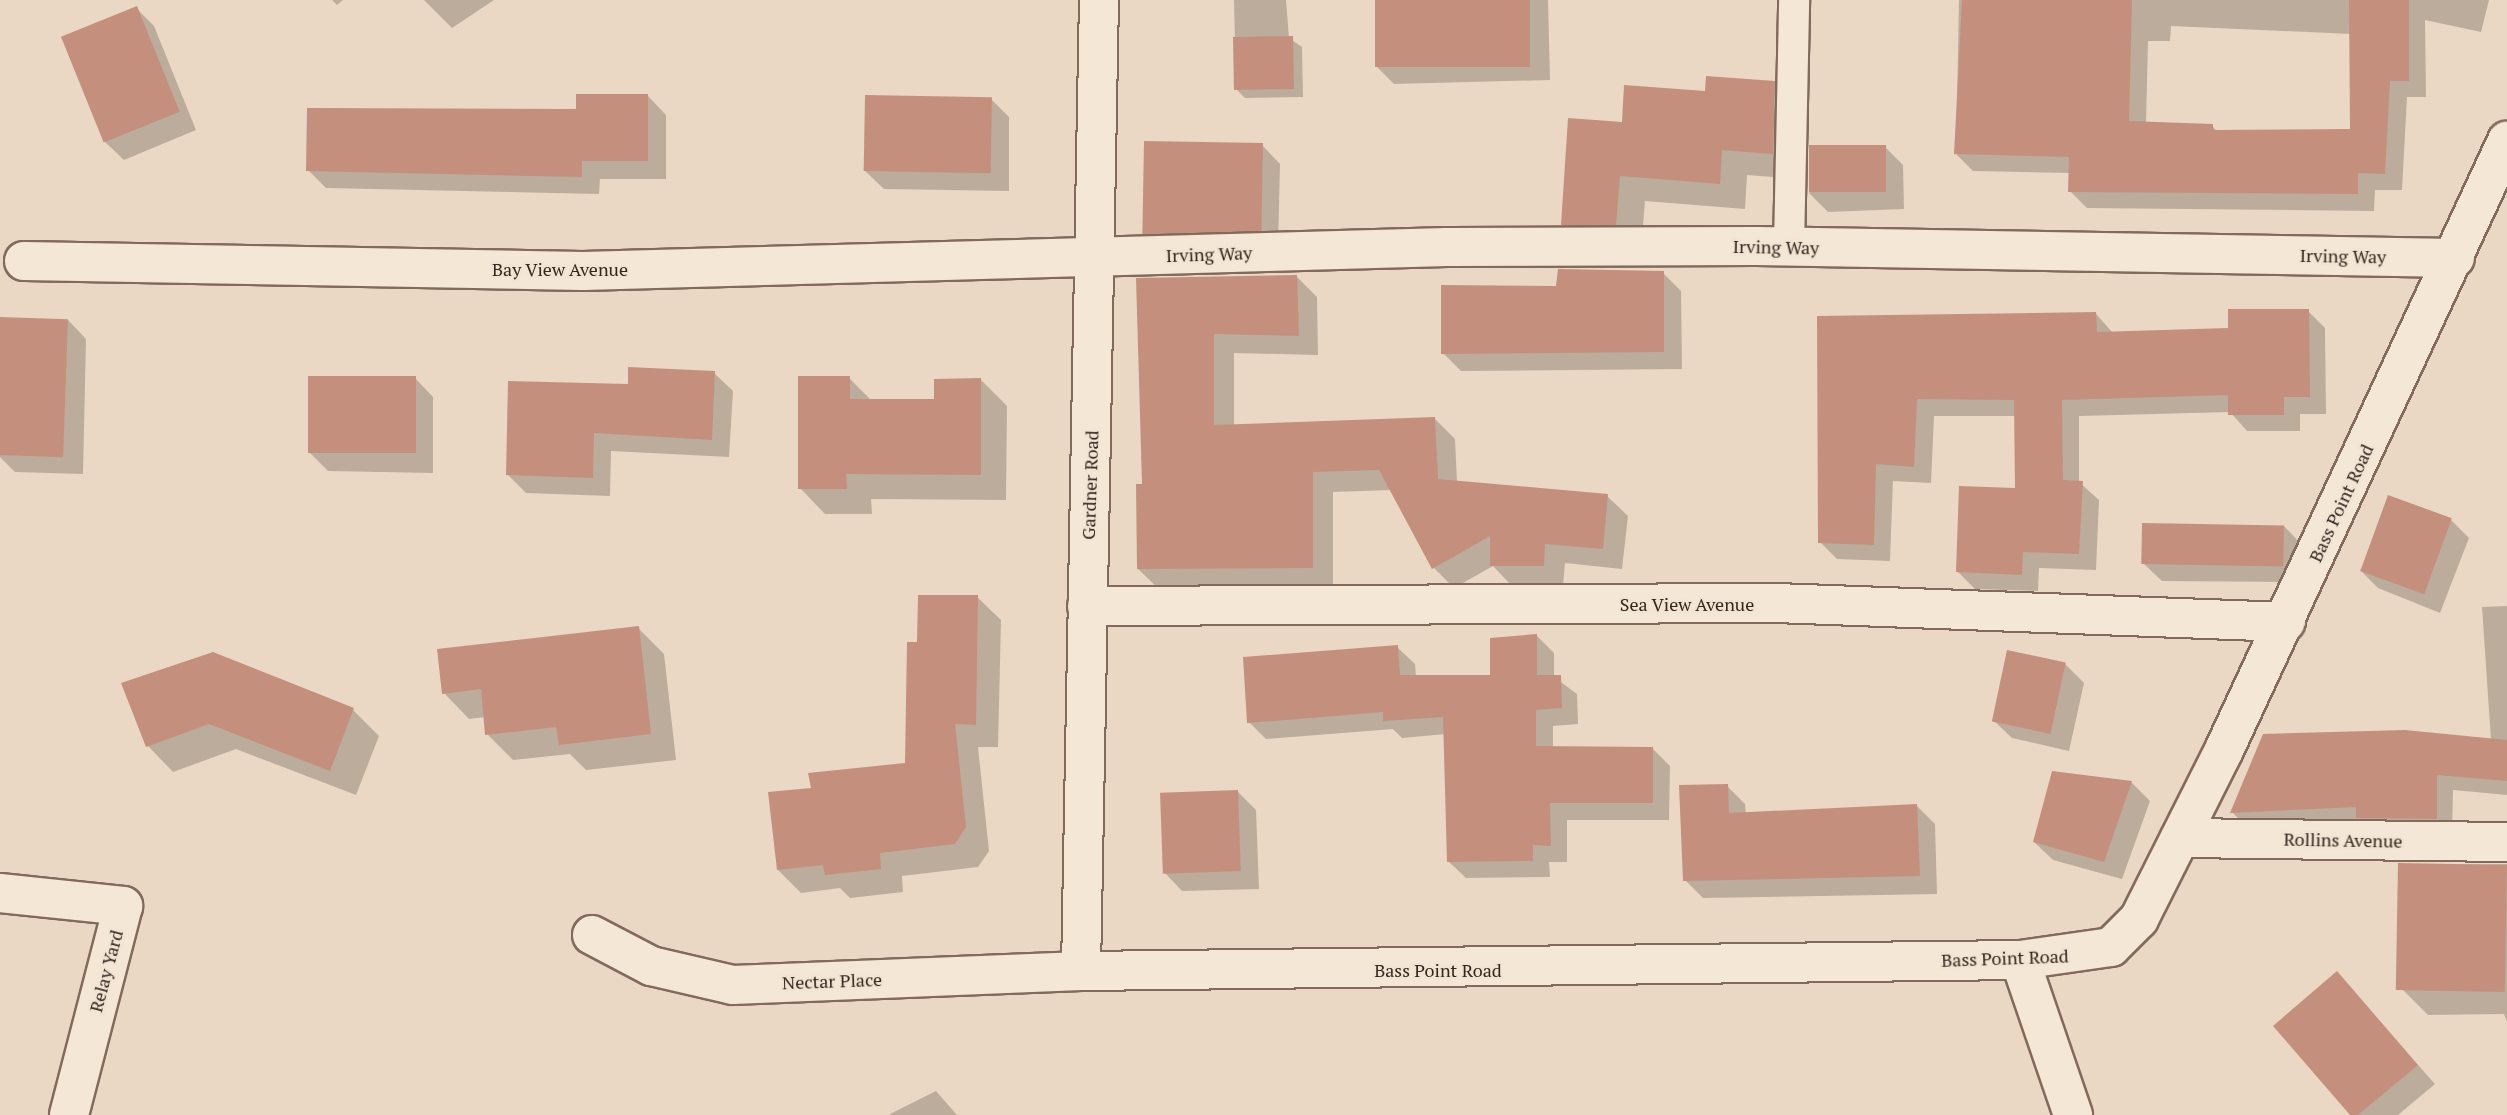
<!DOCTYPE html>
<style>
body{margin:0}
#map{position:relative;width:2507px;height:1115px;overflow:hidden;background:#ead8c4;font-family:"PT Serif",serif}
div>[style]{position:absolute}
.shadow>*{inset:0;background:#0003}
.building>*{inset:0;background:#c4907d;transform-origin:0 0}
.roads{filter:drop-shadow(2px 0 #826a5c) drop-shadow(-2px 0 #826a5c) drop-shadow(0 2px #826a5c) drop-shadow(0 -2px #826a5c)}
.service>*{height:30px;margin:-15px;padding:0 15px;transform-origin:15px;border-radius:15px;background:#f5e7d6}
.minor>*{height:38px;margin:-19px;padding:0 19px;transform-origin:19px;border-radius:19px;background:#f5e7d6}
span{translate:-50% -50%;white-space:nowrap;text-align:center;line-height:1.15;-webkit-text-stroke:5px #f2e4d3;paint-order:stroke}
.street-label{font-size:18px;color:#34261f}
</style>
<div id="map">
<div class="shadow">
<i style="clip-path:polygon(332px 0,343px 0,337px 5px)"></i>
<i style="clip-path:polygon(424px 0,494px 0,452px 28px)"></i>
<i style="clip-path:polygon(1234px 0,1286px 0,1289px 38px,1302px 47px,1303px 97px,1245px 98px,1236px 89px)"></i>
<i style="clip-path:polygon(1377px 0,1548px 0,1550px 80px,1394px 84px,1376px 66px)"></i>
<i style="clip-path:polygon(evenodd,1959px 0,2489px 0,2481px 32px,2425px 20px,2426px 97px,2407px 97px,2402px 190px,2375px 190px,2374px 211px,2087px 208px,2070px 191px,2070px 173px,1973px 171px,1956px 154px,1959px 0,2171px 26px,2351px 34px,2352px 131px,2218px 132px,2212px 126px,2146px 124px,2148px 41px,2170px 41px,2171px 26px)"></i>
<i style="clip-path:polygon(136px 8px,154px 26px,196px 130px,124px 160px,105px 142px)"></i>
<i style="clip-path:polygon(1774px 83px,1800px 109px,1799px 179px,1747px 175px,1745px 209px,1645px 201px,1641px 250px,1588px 250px,1562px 224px,1624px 124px,1707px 93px)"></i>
<i style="clip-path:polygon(648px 96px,666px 115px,666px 179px,600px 179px,599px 194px,326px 188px,308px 170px)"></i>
<i style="clip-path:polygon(991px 99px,1009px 117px,1009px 191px,884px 189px,865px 171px)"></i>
<i style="clip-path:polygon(1262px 145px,1280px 164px,1278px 248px,1162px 251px,1144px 233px)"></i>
<i style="clip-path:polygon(1885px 147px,1903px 165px,1904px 209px,1828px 212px,1809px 193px)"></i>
<i style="clip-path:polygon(1663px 273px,1681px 291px,1682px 369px,1461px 371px,1443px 353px,1558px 288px)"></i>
<i style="clip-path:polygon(1297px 277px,1317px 297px,1318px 355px,1234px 353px,1234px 426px,1435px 419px,1455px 439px,1457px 482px,1607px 496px,1628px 516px,1622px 569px,1565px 563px,1563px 585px,1512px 586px,1493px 566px,1454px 588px,1434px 568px,1392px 490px,1333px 492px,1333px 587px,1159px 589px,1138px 569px,1143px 485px,1138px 279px)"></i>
<i style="clip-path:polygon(2308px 311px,2325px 328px,2326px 414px,2300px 414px,2300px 431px,2247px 431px,2230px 412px,2079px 416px,2079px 482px,2099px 500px,2096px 570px,2039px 568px,2038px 591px,1975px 589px,1958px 572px,2017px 490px,2016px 416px,1934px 416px,1931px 483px,1893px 481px,1890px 561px,1837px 559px,1820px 542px,1819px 317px,2096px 314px,2113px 333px,2229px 330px)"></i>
<i style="clip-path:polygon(0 319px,68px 320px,86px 339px,83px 474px,15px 472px,0 457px)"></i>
<i style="clip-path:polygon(714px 373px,733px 391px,729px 457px,611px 451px,610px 496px,526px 493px,508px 475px,629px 386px)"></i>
<i style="clip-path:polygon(415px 378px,433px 397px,433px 473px,328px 471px,309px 452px)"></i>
<i style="clip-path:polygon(849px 378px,872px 401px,936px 401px,981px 380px,1007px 406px,1006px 500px,871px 499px,872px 514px,825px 514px,800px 488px)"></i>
<i style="clip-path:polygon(2451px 520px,2469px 538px,2440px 613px,2378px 588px,2360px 570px)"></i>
<i style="clip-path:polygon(2284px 526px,2302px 545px,2302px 582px,2162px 581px,2143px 563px)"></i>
<i style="clip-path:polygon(977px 597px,1001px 620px,998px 747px,978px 747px,989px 851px,978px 867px,902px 876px,903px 892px,850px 898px,840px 888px,801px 893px,778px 870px,813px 789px,907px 765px,919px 644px)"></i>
<i style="clip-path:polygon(2507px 606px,2507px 795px,2453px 790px,2452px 835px,2248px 828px,2232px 812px,2491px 740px,2482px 607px)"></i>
<i style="clip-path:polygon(638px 628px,664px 654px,676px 760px,586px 770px,570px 754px,513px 760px,487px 734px,485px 717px,469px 719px,444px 693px)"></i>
<i style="clip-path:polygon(1537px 636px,1554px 653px,1554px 677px,1577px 694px,1578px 724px,1553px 726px,1553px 748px,1652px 748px,1670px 766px,1669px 820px,1567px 820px,1567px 862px,1549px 862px,1550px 877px,1466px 878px,1448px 861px,1446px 734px,1402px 738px,1393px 729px,1266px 739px,1249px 722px,1397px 647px,1415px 664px,1416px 676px,1492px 677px)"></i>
<i style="clip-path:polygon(2065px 664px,2084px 683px,2069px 751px,2012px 738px,1993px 720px)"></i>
<i style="clip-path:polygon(124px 684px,353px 710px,379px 736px,356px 795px,236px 749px,173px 772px,148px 746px)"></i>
<i style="clip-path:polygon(2053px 773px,2132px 783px,2150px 801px,2122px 879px,2053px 860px,2034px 842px)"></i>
<i style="clip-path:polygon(1727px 786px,1745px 804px,1746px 814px,1916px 805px,1935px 824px,1937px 894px,1703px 898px,1685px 880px)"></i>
<i style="clip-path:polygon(1238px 792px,1256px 810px,1259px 889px,1182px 891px,1164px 872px)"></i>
<i style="clip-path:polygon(2507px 864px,2507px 1022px,2504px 1014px,2428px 1015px,2402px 989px,2400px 865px)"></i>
<i style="clip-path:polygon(2337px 974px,2435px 1084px,2398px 1115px,2352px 1115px)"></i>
<i style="clip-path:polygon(936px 1091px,957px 1115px,891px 1115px,890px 1114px)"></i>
</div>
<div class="building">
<i style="left:1375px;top:0;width:155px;height:67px"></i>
<i style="clip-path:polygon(1962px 0,2132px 0,2129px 121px,2213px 124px,2213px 130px,2350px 129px,2349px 0,2409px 0,2409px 81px,2390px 81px,2385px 174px,2358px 173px,2358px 194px,2068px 192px,2069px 157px,1954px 154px)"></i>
<i style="left:137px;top:6px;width:114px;height:82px;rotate:68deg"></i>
<i style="left:1293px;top:36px;width:53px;height:60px;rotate:89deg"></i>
<i style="clip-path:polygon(1706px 76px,1775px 81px,1773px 154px,1722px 150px,1720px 184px,1620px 176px,1616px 225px,1561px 225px,1568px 118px,1622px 122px,1624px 85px,1705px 91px)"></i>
<i style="clip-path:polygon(576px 94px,648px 94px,648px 161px,582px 161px,582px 177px,306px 171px,307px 108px,576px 109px)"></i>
<i style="left:865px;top:95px;width:127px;height:76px;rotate:1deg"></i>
<i style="left:1144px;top:141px;width:119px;height:93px;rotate:1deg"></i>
<i style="left:1886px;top:145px;width:47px;height:77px;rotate:90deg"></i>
<i style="clip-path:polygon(1558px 269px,1664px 271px,1664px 352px,1441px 354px,1441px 285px,1556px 286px)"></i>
<i style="clip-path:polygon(1297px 275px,1299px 336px,1214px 334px,1214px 425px,1435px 417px,1438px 479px,1608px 494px,1603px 549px,1545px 544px,1544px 566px,1490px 566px,1490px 536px,1432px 569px,1379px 470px,1313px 472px,1313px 568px,1137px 569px,1136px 484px,1142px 484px,1136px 278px)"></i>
<i style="clip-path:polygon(2228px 309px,2309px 309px,2310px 397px,2284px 397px,2284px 415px,2228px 415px,2228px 395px,2062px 400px,2063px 480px,2083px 481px,2079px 554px,2023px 552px,2022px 575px,1956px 572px,1959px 486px,2015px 488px,2014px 400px,1917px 399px,1914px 467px,1876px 464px,1874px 545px,1818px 543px,1817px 316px,2096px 312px,2097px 332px,2228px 328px)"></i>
<i style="left:0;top:317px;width:68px;height:138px;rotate:2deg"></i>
<i style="clip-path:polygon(628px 367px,715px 371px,712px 440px,594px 433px,593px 478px,506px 475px,508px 381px,628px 384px)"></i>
<i style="left:308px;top:376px;width:108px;height:77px"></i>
<i style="clip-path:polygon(798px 376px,850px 376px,850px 399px,934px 399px,934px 379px,981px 378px,981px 475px,846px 474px,847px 489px,798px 489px)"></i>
<i style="left:2388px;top:495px;width:68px;height:81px;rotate:20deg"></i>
<i style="left:2142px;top:523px;width:142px;height:41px;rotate:1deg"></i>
<i style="clip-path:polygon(918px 595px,978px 595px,976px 725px,955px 724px,966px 827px,955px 844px,880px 853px,881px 869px,825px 875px,823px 865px,777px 870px,768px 792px,811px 788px,808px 773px,905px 763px,907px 642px,917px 642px)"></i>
<i style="clip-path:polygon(639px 626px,651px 734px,559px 745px,556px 727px,485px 735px,481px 689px,442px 694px,437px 649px)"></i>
<i style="clip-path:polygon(1537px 634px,1537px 675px,1561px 675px,1562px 708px,1536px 710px,1536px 746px,1653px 747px,1653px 803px,1550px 803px,1551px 846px,1533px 845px,1533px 861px,1447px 862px,1443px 717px,1383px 721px,1383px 712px,1247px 723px,1243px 657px,1398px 645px,1400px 675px,1490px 675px,1490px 638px)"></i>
<i style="left:2007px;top:650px;width:60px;height:73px;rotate:12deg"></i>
<i style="clip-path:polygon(213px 652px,354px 708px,330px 771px,209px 724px,146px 747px,121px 683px)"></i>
<i style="clip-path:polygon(2405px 730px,2507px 740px,2507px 781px,2437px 775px,2437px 819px,2356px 818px,2356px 807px,2230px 813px,2263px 734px)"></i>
<i style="clip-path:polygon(2052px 771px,2132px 781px,2104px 862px,2033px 842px)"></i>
<i style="clip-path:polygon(1728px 784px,1729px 813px,1917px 804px,1920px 876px,1683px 881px,1679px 785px)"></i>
<i style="left:1238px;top:790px;width:81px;height:78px;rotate:88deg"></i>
<i style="left:2398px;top:863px;width:109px;height:127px;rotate:1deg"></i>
<i style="clip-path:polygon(2337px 971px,2418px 1065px,2358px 1115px,2350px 1115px,2273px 1026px)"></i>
</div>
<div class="roads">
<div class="service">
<i style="left:1789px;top:247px;width:247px;rotate:-88.8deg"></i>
</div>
<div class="minor">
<i style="left:24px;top:261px;width:559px;rotate:1.02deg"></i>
<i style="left:583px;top:271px;width:864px;rotate:-1.59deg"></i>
<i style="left:1447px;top:247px;width:310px;rotate:-0.2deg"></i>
<i style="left:1757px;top:246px;width:698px;rotate:0.98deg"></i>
<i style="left:1087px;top:606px;width:689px;rotate:-0.25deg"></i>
<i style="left:1776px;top:603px;width:510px;rotate:2.13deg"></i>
<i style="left:2180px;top:838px;width:327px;rotate:0.7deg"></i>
<i style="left:0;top:893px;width:124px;rotate:6deg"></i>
<i style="left:123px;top:906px;width:216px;rotate:104.5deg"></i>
<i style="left:592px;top:935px;width:67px;rotate:27.7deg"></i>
<i style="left:651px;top:966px;width:84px;rotate:13deg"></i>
<i style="left:733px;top:985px;width:348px;rotate:-2.3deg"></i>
<i style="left:1081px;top:971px;width:939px;rotate:-0.67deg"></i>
<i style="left:2020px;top:960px;width:92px;rotate:-8.1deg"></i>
<i style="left:2111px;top:947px;width:40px;rotate:-45deg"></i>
<i style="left:2139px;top:919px;width:189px;rotate:-63.3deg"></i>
<i style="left:2224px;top:750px;width:672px;rotate:-65.08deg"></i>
<i style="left:2020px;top:960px;width:164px;rotate:71.1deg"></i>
<i style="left:1081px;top:971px;width:971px;rotate:-88.94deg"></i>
</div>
</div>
<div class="street-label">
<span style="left:1776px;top:247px;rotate:1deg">Irving Way</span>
<span style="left:1209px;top:254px;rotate:-2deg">Irving Way</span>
<span style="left:2343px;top:256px;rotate:1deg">Irving Way</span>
<span style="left:560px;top:269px">Bay View Avenue</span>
<span style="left:1090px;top:485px;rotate:-88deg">Gardner Road</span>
<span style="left:2341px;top:503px;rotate:-65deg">Bass Point Road</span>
<span style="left:1687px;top:604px">Sea View Avenue</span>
<span style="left:2343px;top:840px;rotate:1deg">Rollins Avenue</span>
<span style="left:2005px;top:958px;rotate:-2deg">Bass Point Road</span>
<span style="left:1438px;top:970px">Bass Point Road</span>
<span style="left:106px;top:971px;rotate:-75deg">Relay Yard</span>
<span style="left:832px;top:981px;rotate:-2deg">Nectar Place</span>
</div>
</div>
